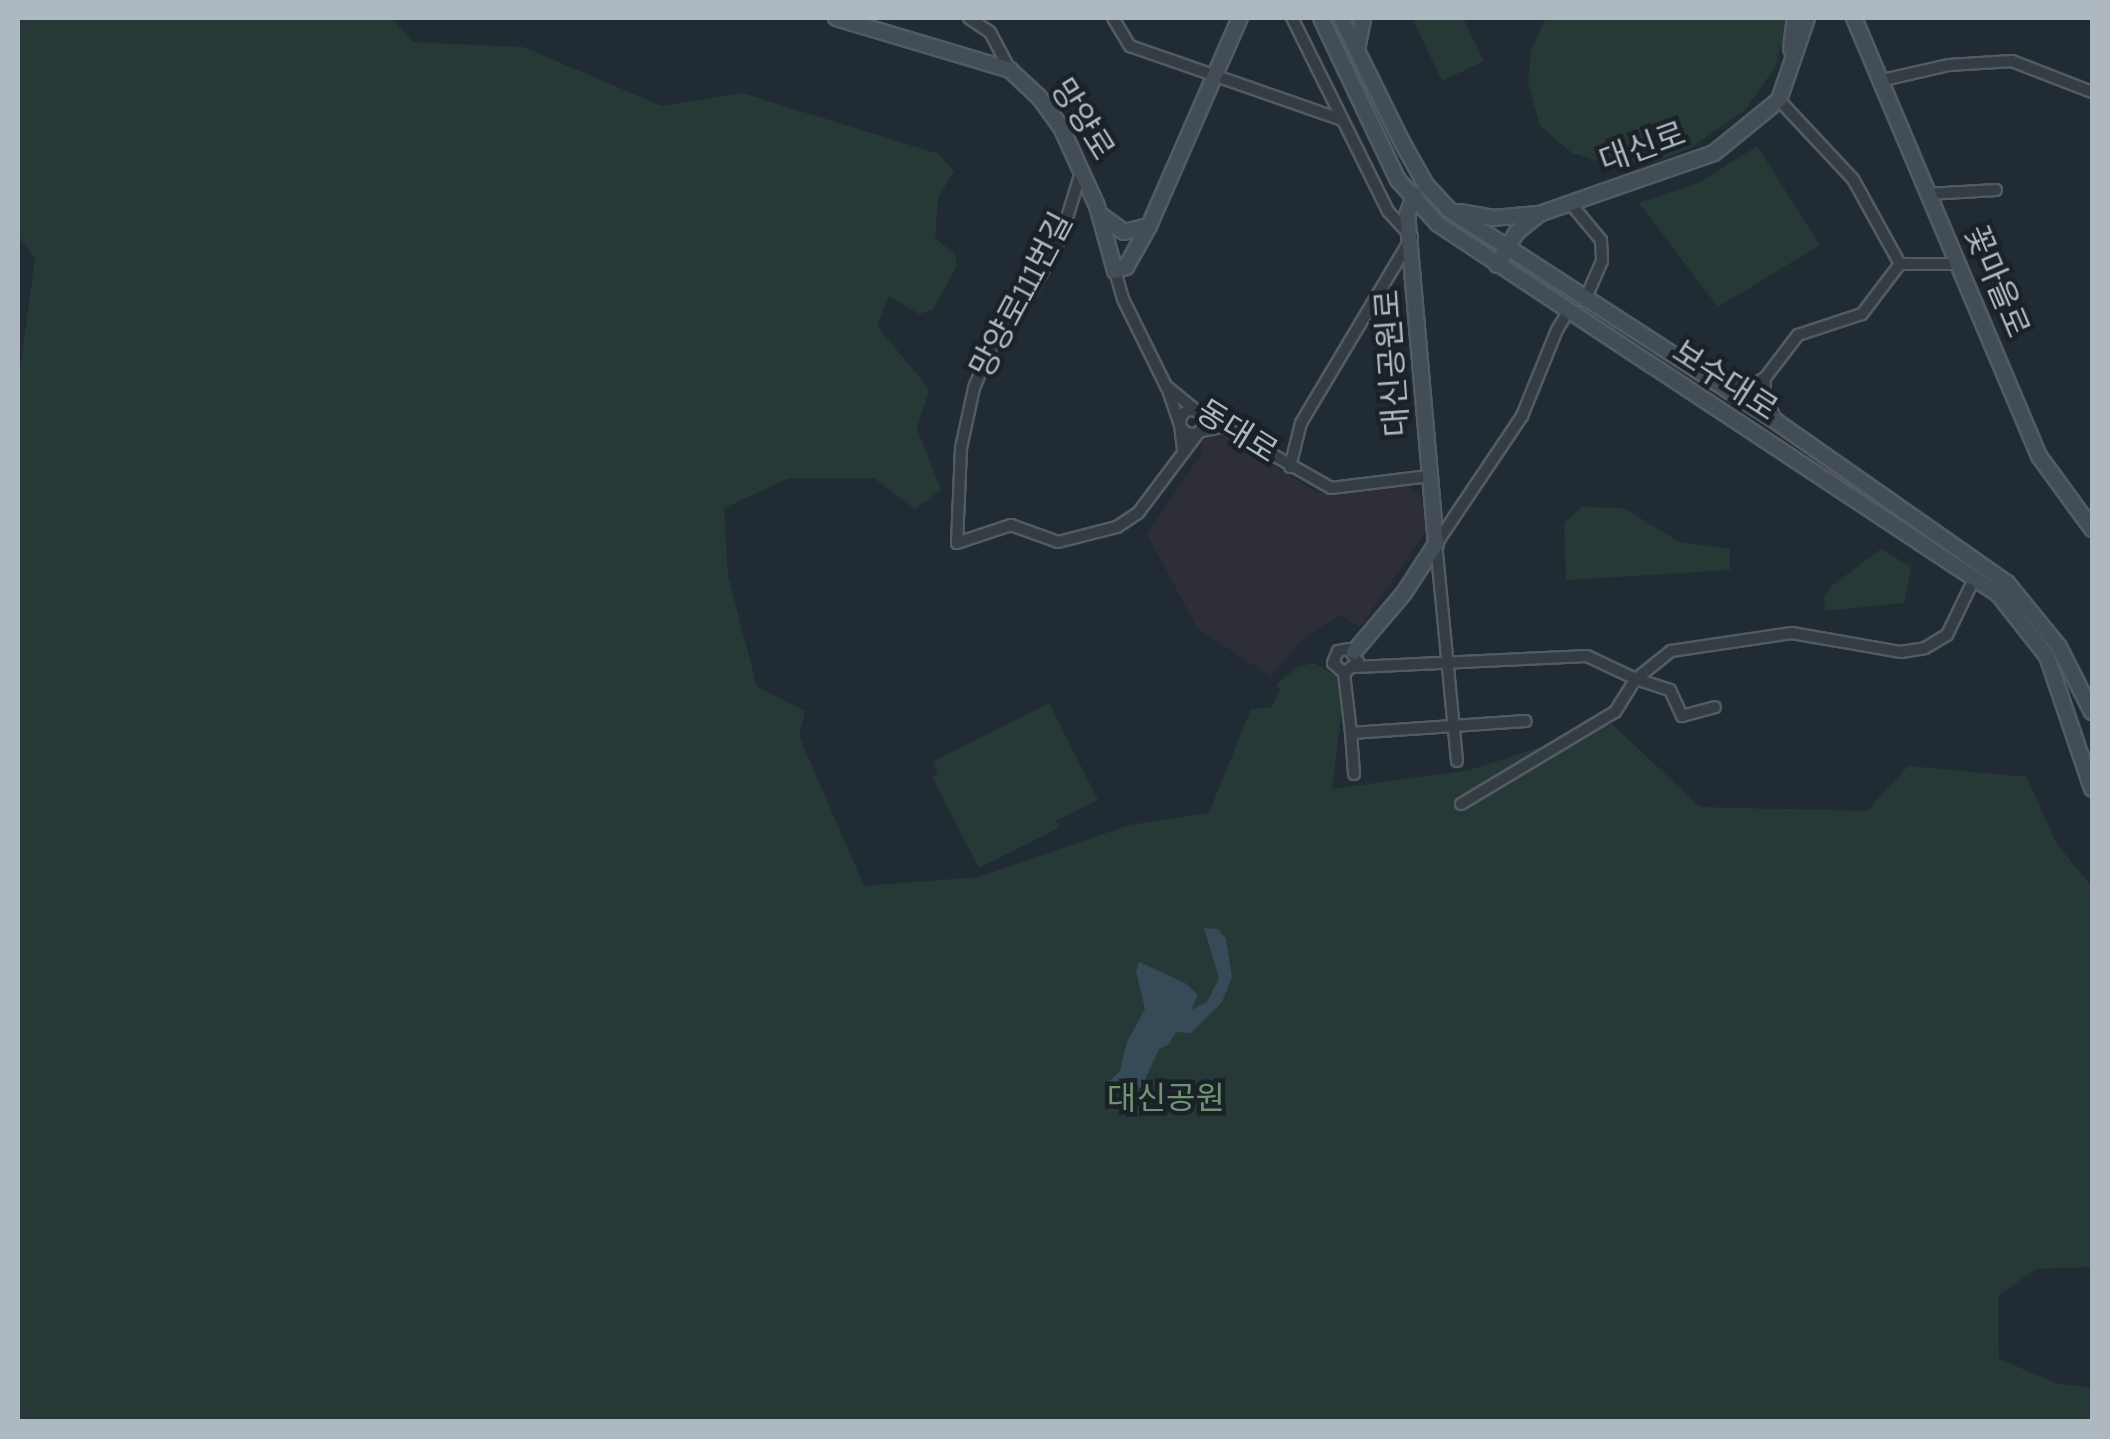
<!DOCTYPE html>
<meta charset="utf-8">
<style>
body{margin:0}
#map{position:relative;width:2110px;height:1439px;overflow:hidden;background:#212b33;font-family:"Sofia Sans Condensed","Noto Sans KR",sans-serif}
div>[style]{position:absolute}
.medical>*{inset:0;background:#2e2e39}
.green>*{inset:0;background:#273936}
.water>*{inset:0;background:#364a58}
.roads{filter:drop-shadow(2px 0 #525b62) drop-shadow(-2px 0 #525b62) drop-shadow(0 2px #525b62) drop-shadow(0 -2px #525b62)}
.street>*{height:10px;margin:-5px;padding:0 5px;transform-origin:5px;border-radius:5px;background:#343d44}
.street>.ring{margin:-5px;padding:0;box-sizing:content-box;background:none;border:10px solid #343d44;border-radius:50%}
.secondary>*{height:14px;margin:-7px;padding:0 7px;transform-origin:7px;border-radius:7px;background:#434d56}
span{translate:-50% -50%;white-space:nowrap;text-align:center;line-height:1.15;-webkit-text-stroke:9px #1a2228;paint-order:stroke}
.street-label{font-size:32px;color:#aeb8c1}
.park-label{font-size:32px;color:#709473}
.frame{position:absolute;inset:0;border:20px solid #aeb8c1;pointer-events:none}
</style>
<div id="map">
<div class="medical">
<i style="clip-path:polygon(1219px 431px,1318px 493px,1406px 484px,1422px 498px,1426px 531px,1360px 627px,1341px 615px,1307px 635px,1270px 676px,1197px 628px,1147px 534px,1202px 453px,1202px 442px)"></i>
</div>
<div class="green">
<i style="clip-path:polygon(18px 18px,392px 18px,413px 42px,523px 47px,662px 106px,742px 93px,939px 154px,954px 172px,938px 197px,935px 238px,955px 254px,957px 265px,933px 310px,919px 314px,889px 296px,877px 326px,929px 389px,917px 429px,941px 490px,915px 509px,874px 478px,789px 478px,724px 508px,728px 576px,757px 687px,805px 711px,799px 736px,864px 886px,979px 877px,1129px 825px,1209px 813px,1251px 709px,1272px 707px,1280px 690px,1276px 685px,1297px 667px,1314px 663px,1345px 681px,1332px 789px,1470px 770px,1612px 724px,1700px 807px,1867px 811px,1908px 766px,2027px 777px,2056px 843px,2092px 887px,2092px 1267px,2036px 1269px,1998px 1296px,1999px 1359px,2056px 1383px,2092px 1388px,2092px 1421px,18px 1421px,18px 385px,35px 259px,18px 235px)"></i>
<i style="clip-path:polygon(1412px 18px,1463px 18px,1484px 61px,1442px 81px)"></i>
<i style="clip-path:polygon(1546px 18px,1789px 18px,1789px 21px,1775px 67px,1746px 109px,1692px 147px,1656px 162px,1618px 167px,1572px 153px,1540px 126px,1528px 83px,1531px 50px)"></i>
<i style="clip-path:polygon(1757px 146px,1820px 245px,1718px 307px,1639px 203px,1699px 183px)"></i>
<i style="clip-path:polygon(1582px 507px,1624px 508px,1679px 542px,1730px 549px,1730px 570px,1566px 580px,1564px 523px)"></i>
<i style="clip-path:polygon(1881px 549px,1911px 567px,1904px 603px,1825px 611px,1824px 598px,1830px 587px)"></i>
<i style="clip-path:polygon(1049px 703px,1098px 800px,1056px 821px,1059px 828px,979px 868px,932px 777px,938px 774px,932px 762px)"></i>
</div>
<div class="water">
<i style="clip-path:polygon(1204px 928px,1218px 929px,1226px 939px,1232px 977px,1222px 1002px,1191px 1033px,1176px 1032px,1168px 1045px,1159px 1049px,1141px 1088px,1130px 1083px,1109px 1097px,1105px 1085px,1120px 1071px,1127px 1042px,1145px 1009px,1136px 971px,1139px 962px,1185px 983px,1198px 995px,1191px 1010px,1207px 1002px,1219px 978px)"></i>
</div>
<div class="roads">
<div class="street">
<i style="left:969px;top:18px;width:25px;rotate:34deg"></i>
<i style="left:990px;top:32px;width:43px;rotate:62.2deg"></i>
<i style="left:1113px;top:18px;width:33px;rotate:59deg"></i>
<i style="left:1130px;top:46px;width:225px;rotate:19.2deg"></i>
<i style="left:1883px;top:80px;width:68px;rotate:-12.8deg"></i>
<i style="left:1949px;top:65px;width:63px;rotate:-3.6deg"></i>
<i style="left:2012px;top:61px;width:86px;rotate:21.2deg"></i>
<i style="left:1779px;top:100px;width:108px;rotate:46.9deg"></i>
<i style="left:1853px;top:179px;width:97px;rotate:61.1deg"></i>
<i style="left:1081px;top:172px;width:69px;rotate:106.9deg"></i>
<i style="left:1061px;top:238px;width:60px;rotate:118.7deg"></i>
<i style="left:1032px;top:291px;width:60px;rotate:128.2deg"></i>
<i style="left:995px;top:338px;width:54px;rotate:112.8deg"></i>
<i style="left:974px;top:388px;width:61px;rotate:102.2deg"></i>
<i style="left:961px;top:448px;width:95px;rotate:92.4deg"></i>
<i style="left:957px;top:543px;width:57px;rotate:-18.4deg"></i>
<i style="left:1011px;top:525px;width:50px;rotate:19.9deg"></i>
<i style="left:1058px;top:542px;width:61px;rotate:-14.3deg"></i>
<i style="left:1117px;top:527px;width:25px;rotate:-34deg"></i>
<i style="left:1138px;top:513px;width:101px;rotate:-53deg"></i>
<i style="left:1199px;top:432px;width:28px;rotate:-13deg"></i>
<i style="left:1928px;top:194px;width:68px;rotate:-3.4deg"></i>
<i style="left:1571px;top:204px;width:47px;rotate:50.2deg"></i>
<i style="left:1601px;top:240px;width:21px;rotate:87deg"></i>
<i style="left:1602px;top:261px;width:43px;rotate:113.6deg"></i>
<i style="left:1900px;top:264px;width:56px"></i>
<i style="left:1115px;top:271px;width:29px;rotate:74deg"></i>
<i style="left:1123px;top:299px;width:97px;rotate:63.7deg"></i>
<i style="left:1166px;top:386px;width:41px;rotate:39.1deg"></i>
<i style="left:1198px;top:412px;width:153px;rotate:29.7deg"></i>
<i style="left:1331px;top:488px;width:99px;rotate:-7deg"></i>
<i style="left:1765px;top:378px;width:18px;rotate:93deg"></i>
<i style="left:1764px;top:396px;width:29px;rotate:63deg"></i>
<i style="left:1723px;top:383px;width:29px;rotate:6deg"></i>
<i style="left:1752px;top:386px;width:15px;rotate:-32deg"></i>
<i style="left:1765px;top:378px;width:54px;rotate:-52.5deg"></i>
<i style="left:1798px;top:335px;width:67px;rotate:-18.2deg"></i>
<i style="left:1862px;top:314px;width:63px;rotate:-52.8deg"></i>
<i style="left:1167px;top:387px;width:40px;rotate:71.1deg"></i>
<i style="left:1180px;top:425px;width:26px;rotate:83deg"></i>
<i class="ring" style="left:1180px;top:410px;width:14px;height:14px"></i>
<i style="left:1290px;top:467px;width:45px;rotate:-76deg"></i>
<i style="left:1301px;top:423px;width:217px;rotate:-59.2deg"></i>
<i style="left:1412px;top:237px;width:35px;rotate:-133deg"></i>
<i style="left:1388px;top:211px;width:216px;rotate:-116.4deg"></i>
<i style="left:1356px;top:667px;width:231px;rotate:-2.7deg"></i>
<i style="left:1587px;top:656px;width:54px;rotate:25.1deg"></i>
<i style="left:1636px;top:679px;width:45px;rotate:-38.7deg"></i>
<i style="left:1671px;top:651px;width:122px;rotate:-8.5deg"></i>
<i style="left:1792px;top:633px;width:111px;rotate:9.9deg"></i>
<i style="left:1901px;top:652px;width:24px;rotate:-9deg"></i>
<i style="left:1925px;top:648px;width:26px;rotate:-31deg"></i>
<i style="left:1947px;top:635px;width:64px;rotate:-64.2deg"></i>
<i style="left:1344px;top:673px;width:18px;rotate:-38deg"></i>
<i style="left:1358px;top:662px;width:16px;rotate:-125deg"></i>
<i style="left:1349px;top:649px;width:11px;rotate:170deg"></i>
<i style="left:1338px;top:651px;width:13px;rotate:113deg"></i>
<i style="left:1333px;top:663px;width:15px;rotate:42deg"></i>
<i style="left:1344px;top:673px;width:60px;rotate:83.3deg"></i>
<i style="left:1457px;top:761px;width:218px;rotate:-95.5deg"></i>
<i style="left:1436px;top:544px;width:154px;rotate:-56.1deg"></i>
<i style="left:1522px;top:416px;width:93px;rotate:-67.9deg"></i>
<i style="left:1557px;top:330px;width:21px;rotate:-59deg"></i>
<i style="left:1354px;top:774px;width:41px;rotate:-94.2deg"></i>
<i style="left:1351px;top:733px;width:175px;rotate:-3.9deg"></i>
<i style="left:1461px;top:804px;width:179px;rotate:-30.9deg"></i>
<i style="left:1615px;top:712px;width:39px;rotate:-58deg"></i>
<i style="left:1636px;top:679px;width:36px;rotate:18deg"></i>
<i style="left:1670px;top:690px;width:29px;rotate:65deg"></i>
<i style="left:1682px;top:716px;width:34px;rotate:-15deg"></i>
</div>
<div class="secondary">
<i style="left:836px;top:18px;width:182px;rotate:16.6deg"></i>
<i style="left:1010px;top:70px;width:40px;rotate:43deg"></i>
<i style="left:1039px;top:97px;width:37px;rotate:54deg"></i>
<i style="left:1061px;top:127px;width:87px;rotate:65.5deg"></i>
<i style="left:1097px;top:206px;width:67px;rotate:74.5deg"></i>
<i style="left:1115px;top:271px;width:12px;rotate:-20deg"></i>
<i style="left:1126px;top:267px;width:47px;rotate:-60.7deg"></i>
<i style="left:1149px;top:226px;width:227px;rotate:-66.4deg"></i>
<i style="left:1321px;top:18px;width:179px;rotate:64.6deg"></i>
<i style="left:1398px;top:180px;width:59px;rotate:47.7deg"></i>
<i style="left:1438px;top:224px;width:671px;rotate:33.45deg"></i>
<i style="left:1998px;top:594px;width:79px;rotate:51.7deg"></i>
<i style="left:2047px;top:656px;width:140px;rotate:71.3deg"></i>
<i style="left:1341px;top:18px;width:138px;rotate:63.8deg"></i>
<i style="left:1402px;top:142px;width:49px;rotate:60.8deg"></i>
<i style="left:1426px;top:185px;width:33px;rotate:47deg"></i>
<i style="left:1448px;top:209px;width:392px;rotate:32.9deg"></i>
<i style="left:1777px;top:422px;width:281px;rotate:35deg"></i>
<i style="left:2007px;top:583px;width:82px;rotate:50.9deg"></i>
<i style="left:2059px;top:647px;width:73px;rotate:63.1deg"></i>
<i style="left:1854px;top:18px;width:475px;rotate:67.1deg"></i>
<i style="left:2039px;top:456px;width:90px;rotate:54deg"></i>
<i style="left:1791px;top:49px;width:31px;rotate:-83deg"></i>
<i style="left:1357px;top:50px;width:33px;rotate:-79deg"></i>
<i style="left:1460px;top:212px;width:34px;rotate:10deg"></i>
<i style="left:1493px;top:218px;width:45px;rotate:-5.1deg"></i>
<i style="left:1102px;top:216px;width:27px;rotate:36deg"></i>
<i style="left:1124px;top:232px;width:25px;rotate:-14deg"></i>
<i style="left:1497px;top:265px;width:39px;rotate:-59deg"></i>
<i style="left:1517px;top:232px;width:28px;rotate:-39deg"></i>
<i style="left:1539px;top:214px;width:185px;rotate:-19.2deg"></i>
<i style="left:1714px;top:153px;width:84px;rotate:-39.2deg"></i>
<i style="left:1779px;top:100px;width:87px;rotate:-71.1deg"></i>
<i style="left:1354px;top:652px;width:77px;rotate:-49.7deg"></i>
<i style="left:1404px;top:593px;width:59px;rotate:-56.9deg"></i>
<i style="left:1436px;top:544px;width:330px;rotate:-95deg"></i>
<i style="left:1407px;top:215px;width:22px;rotate:-69deg"></i>
</div>
</div>
<div class="street-label">
<span style="left:1081px;top:120px;rotate:58deg">망양로</span>
<span style="left:1643px;top:149px;rotate:-20deg">대신로</span>
<span style="left:1995px;top:282px;rotate:67deg">꽃마을로</span>
<span style="left:1023px;top:296px;rotate:-62deg">망양로111번길</span>
<span style="left:1394px;top:363px;rotate:-94deg">대신공원로</span>
<span style="left:1724px;top:382px;rotate:33deg">보수대로</span>
<span style="left:1236px;top:433px;rotate:32deg">동대로</span>
</div>
<div class="park-label">
<span style="left:1166px;top:1100px">대신공원</span>
</div>
<div class="frame"></div>
</div>
